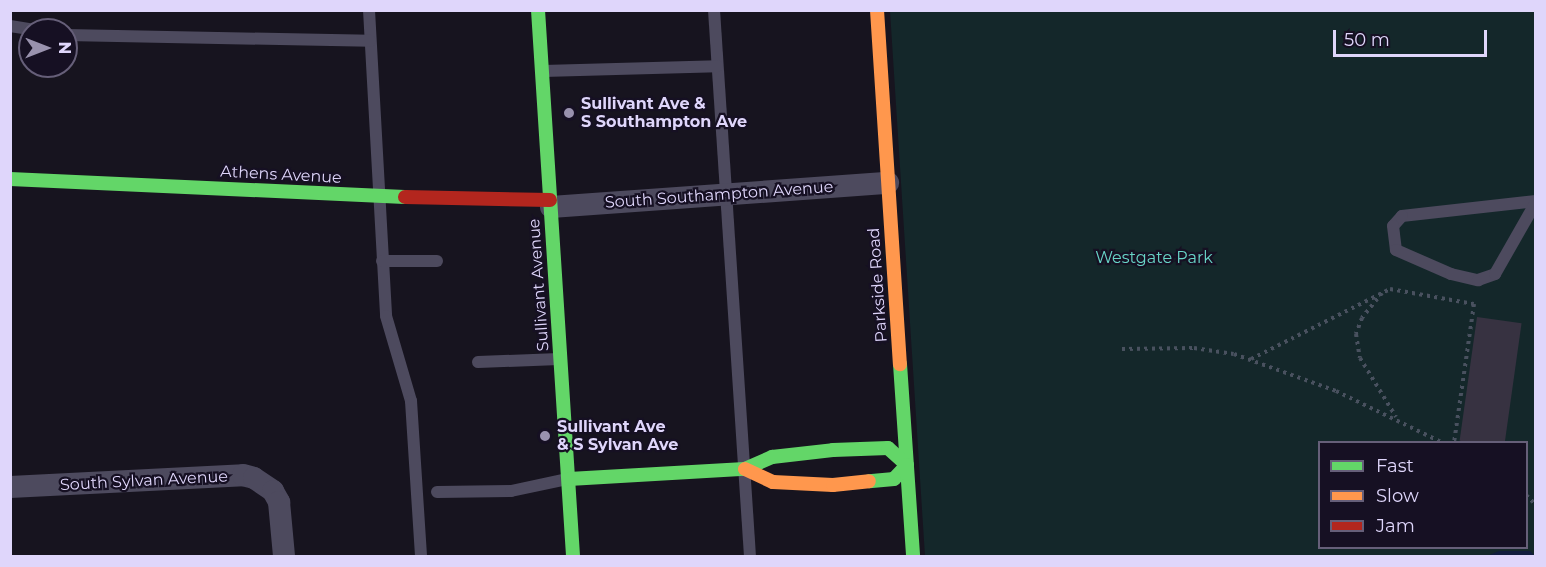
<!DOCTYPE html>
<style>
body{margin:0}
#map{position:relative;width:1546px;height:567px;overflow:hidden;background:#17141f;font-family:Montserrat,sans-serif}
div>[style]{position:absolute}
.green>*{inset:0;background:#14272a}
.water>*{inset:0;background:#111c3f}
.building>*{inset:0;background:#373241;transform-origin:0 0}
.path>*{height:4px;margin-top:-2px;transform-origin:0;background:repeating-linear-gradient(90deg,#49515f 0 3px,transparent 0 7.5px)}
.lane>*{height:12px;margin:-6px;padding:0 6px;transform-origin:6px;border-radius:6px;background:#4d4a5e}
.street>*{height:22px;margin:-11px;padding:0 11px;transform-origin:11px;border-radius:11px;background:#4d4a5e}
.fast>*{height:14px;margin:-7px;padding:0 7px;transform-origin:7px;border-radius:7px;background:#63d668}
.slow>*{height:14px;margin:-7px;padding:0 7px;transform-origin:7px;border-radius:7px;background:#ff974d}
.jam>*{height:14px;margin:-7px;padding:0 7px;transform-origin:7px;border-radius:7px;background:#b3261e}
.dots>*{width:16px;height:16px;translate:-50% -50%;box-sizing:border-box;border:3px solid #161023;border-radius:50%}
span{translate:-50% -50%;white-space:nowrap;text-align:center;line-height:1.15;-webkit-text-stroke:4.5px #161023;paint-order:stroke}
.poi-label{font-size:16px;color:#dfd6fb;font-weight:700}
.left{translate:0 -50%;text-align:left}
.street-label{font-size:16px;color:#dfd6fb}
.park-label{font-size:16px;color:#68d5c7}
.frame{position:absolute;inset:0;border:12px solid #dfd6fb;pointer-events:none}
.legend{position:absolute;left:1318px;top:441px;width:210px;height:108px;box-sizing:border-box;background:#161023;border:2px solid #665f79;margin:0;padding:8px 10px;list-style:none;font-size:18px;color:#dfd6fb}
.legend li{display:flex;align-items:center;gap:12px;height:30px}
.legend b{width:30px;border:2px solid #665f79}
.north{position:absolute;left:18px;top:18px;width:60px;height:60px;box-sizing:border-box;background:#161023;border:2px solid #665f79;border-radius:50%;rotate:90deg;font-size:16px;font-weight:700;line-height:24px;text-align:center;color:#dfd6fb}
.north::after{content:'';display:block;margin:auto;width:21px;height:27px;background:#9992ae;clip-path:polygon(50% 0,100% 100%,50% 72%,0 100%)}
.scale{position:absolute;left:1333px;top:30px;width:154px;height:27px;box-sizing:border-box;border:3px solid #dfd6fb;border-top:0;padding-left:8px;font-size:18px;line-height:21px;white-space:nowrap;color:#dfd6fb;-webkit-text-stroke:4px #161023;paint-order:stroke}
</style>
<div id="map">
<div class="green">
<i style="clip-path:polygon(evenodd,890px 11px,1535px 11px,1535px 556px,925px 556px,890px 11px,1320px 442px,1526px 442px,1526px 548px,1320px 548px,1320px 442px)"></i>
</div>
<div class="water">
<i style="clip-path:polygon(1499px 551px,1530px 551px,1535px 556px,1487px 556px)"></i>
</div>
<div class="building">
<i style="left:1477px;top:317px;width:45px;height:125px;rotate:8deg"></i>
</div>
<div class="path">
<i style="left:1382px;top:293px;width:32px;rotate:129deg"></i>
<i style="left:1362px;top:318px;width:17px;rotate:111deg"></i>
<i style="left:1356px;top:334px;width:24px;rotate:81deg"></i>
<i style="left:1360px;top:358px;width:69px;rotate:58.6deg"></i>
<i style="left:1122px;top:349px;width:72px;rotate:-0.8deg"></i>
<i style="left:1194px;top:348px;width:40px;rotate:8.5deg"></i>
<i style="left:1234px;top:354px;width:109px;rotate:19.9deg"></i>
<i style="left:1336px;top:391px;width:117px;rotate:25.9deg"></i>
<i style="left:1251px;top:359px;width:156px;rotate:-26.7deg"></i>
<i style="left:1390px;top:289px;width:85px;rotate:10.1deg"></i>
<i style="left:1474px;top:304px;width:139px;rotate:98.2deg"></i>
<i style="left:1526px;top:495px;width:14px;rotate:45deg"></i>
</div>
<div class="lane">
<i style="left:369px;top:10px;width:306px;rotate:86.8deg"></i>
<i style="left:386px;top:316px;width:89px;rotate:73.6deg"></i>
<i style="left:411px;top:401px;width:155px;rotate:86.3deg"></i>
<i style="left:714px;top:10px;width:547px;rotate:86.23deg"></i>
<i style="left:10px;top:26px;width:25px;rotate:9deg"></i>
<i style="left:66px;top:35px;width:304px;rotate:1.1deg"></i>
<i style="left:543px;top:71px;width:174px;rotate:-1.6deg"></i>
<i style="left:1536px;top:201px;width:135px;rotate:173.6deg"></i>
<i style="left:1402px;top:216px;width:13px;rotate:132deg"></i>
<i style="left:1393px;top:226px;width:24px;rotate:83deg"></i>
<i style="left:1396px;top:250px;width:60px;rotate:23.6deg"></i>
<i style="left:1451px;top:274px;width:28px;rotate:13deg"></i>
<i style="left:1478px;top:280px;width:18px;rotate:-19deg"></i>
<i style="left:1495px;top:274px;width:83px;rotate:-60.3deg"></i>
<i style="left:382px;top:261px;width:55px"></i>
<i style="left:478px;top:362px;width:81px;rotate:-2.1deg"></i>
<i style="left:437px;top:492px;width:74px;rotate:-0.8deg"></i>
<i style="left:511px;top:491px;width:57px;rotate:-12.1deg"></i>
</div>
<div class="street">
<i style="left:551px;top:207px;width:338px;rotate:-4.1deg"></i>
<i style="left:10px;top:487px;width:233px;rotate:-2.9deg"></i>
<i style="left:243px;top:475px;width:11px;rotate:15deg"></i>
<i style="left:254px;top:478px;width:23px;rotate:34deg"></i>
<i style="left:273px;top:491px;width:13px;rotate:61deg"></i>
<i style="left:279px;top:502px;width:54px;rotate:84.7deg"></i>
</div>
<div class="fast">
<i style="left:538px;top:10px;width:547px;rotate:86.33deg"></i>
<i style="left:10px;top:179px;width:395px;rotate:2.6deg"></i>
<i style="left:900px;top:364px;width:192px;rotate:86.1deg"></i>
<i style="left:569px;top:479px;width:176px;rotate:-3.3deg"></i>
<i style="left:745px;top:469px;width:30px;rotate:-24deg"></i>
<i style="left:772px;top:457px;width:61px;rotate:-6.5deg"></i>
<i style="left:833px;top:450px;width:55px;rotate:-2.1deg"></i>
<i style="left:888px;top:448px;width:25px;rotate:42deg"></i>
<i style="left:907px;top:465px;width:19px;rotate:133deg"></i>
<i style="left:894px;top:479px;width:25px;rotate:175deg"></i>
</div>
<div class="slow">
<i style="left:877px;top:10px;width:355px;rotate:86.3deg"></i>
<i style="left:745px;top:469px;width:31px;rotate:25deg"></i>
<i style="left:773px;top:482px;width:60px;rotate:2.9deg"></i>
<i style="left:833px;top:485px;width:36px;rotate:-6deg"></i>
</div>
<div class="jam">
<i style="left:405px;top:197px;width:145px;rotate:1.2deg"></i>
</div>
<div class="dots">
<i style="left:569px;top:113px;background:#9992ae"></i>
<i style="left:545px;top:436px;background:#9992ae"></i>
</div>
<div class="poi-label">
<span class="left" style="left:581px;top:113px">Sullivant Ave &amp;<br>S Southampton Ave</span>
<span class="left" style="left:557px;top:436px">Sullivant Ave<br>&amp; S Sylvan Ave</span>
</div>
<div class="street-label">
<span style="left:281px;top:175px;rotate:3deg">Athens Avenue</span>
<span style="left:719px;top:195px;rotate:-4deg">South Southampton Avenue</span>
<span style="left:539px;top:285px;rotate:-94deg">Sullivant Avenue</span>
<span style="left:878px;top:285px;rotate:-94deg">Parkside Road</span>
<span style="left:144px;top:481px;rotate:-3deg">South Sylvan Avenue</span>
</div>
<div class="park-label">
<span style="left:1154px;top:258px">Westgate Park</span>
</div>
<div class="frame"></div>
<ul class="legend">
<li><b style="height:8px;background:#63d668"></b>Fast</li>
<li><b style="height:8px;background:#ff974d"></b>Slow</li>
<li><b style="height:8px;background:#b3261e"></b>Jam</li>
</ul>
<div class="north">N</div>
<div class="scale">50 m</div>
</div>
